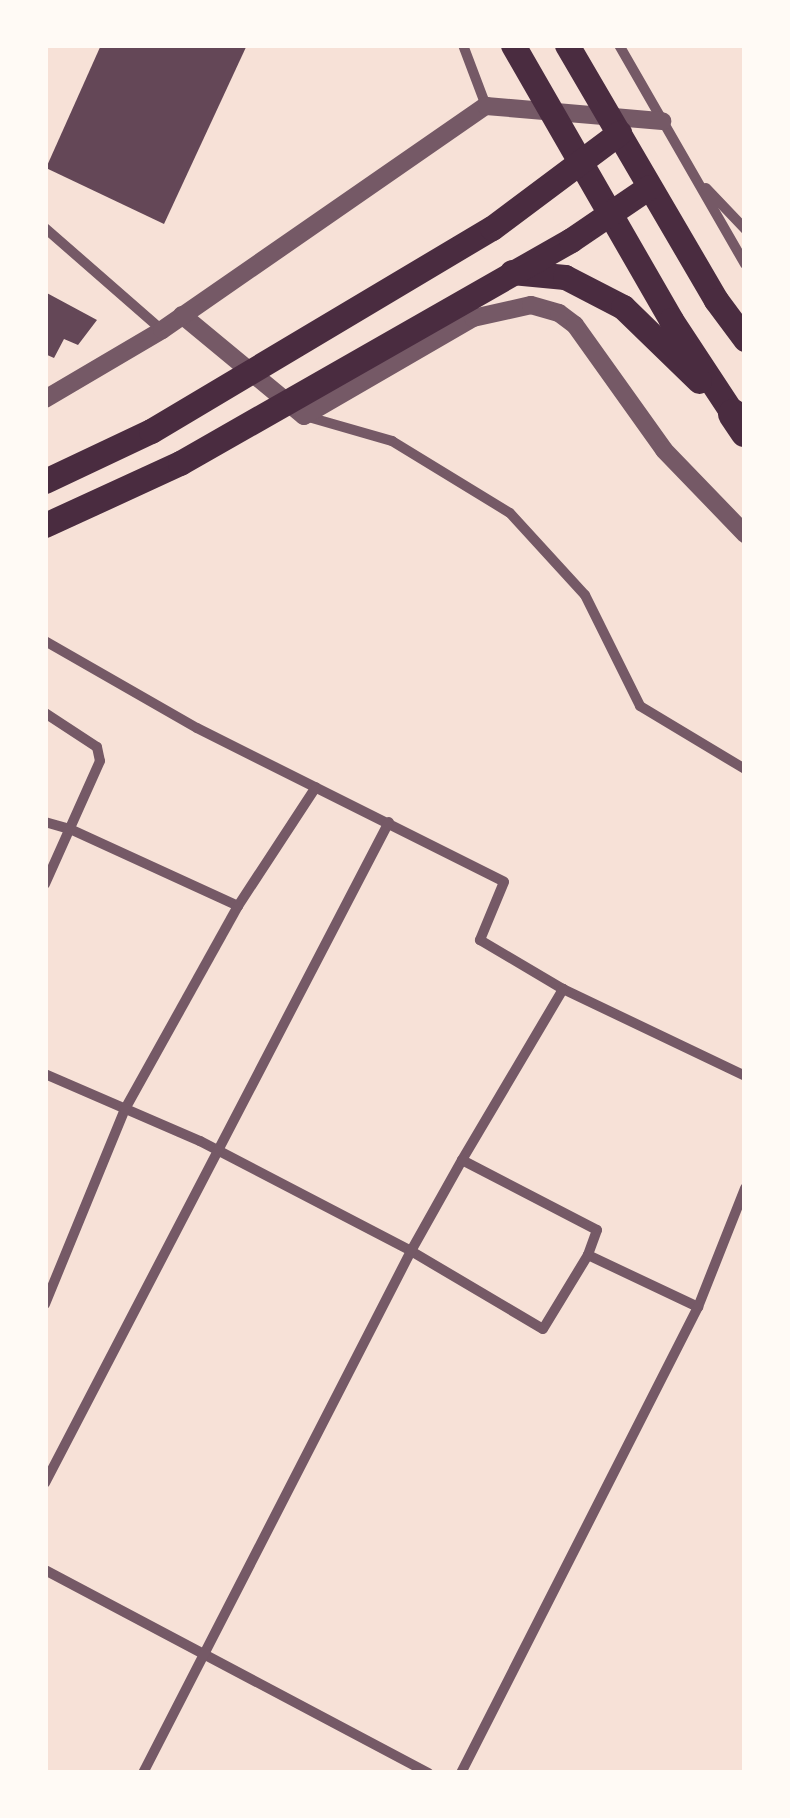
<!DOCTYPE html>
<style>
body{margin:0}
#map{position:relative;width:790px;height:1818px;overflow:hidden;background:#f7e1d7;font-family:Merriweather,serif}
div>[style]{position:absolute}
.building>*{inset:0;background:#644757}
.minor>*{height:10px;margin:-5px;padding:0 5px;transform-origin:5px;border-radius:5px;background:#755966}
.tertiary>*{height:18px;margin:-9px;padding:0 9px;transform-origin:9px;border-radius:9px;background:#755966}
.primary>*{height:25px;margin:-12.5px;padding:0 12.5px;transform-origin:12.5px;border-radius:12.5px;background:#4a2c40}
.motorway>*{height:30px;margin:-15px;padding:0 15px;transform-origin:15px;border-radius:15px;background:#4a2c40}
span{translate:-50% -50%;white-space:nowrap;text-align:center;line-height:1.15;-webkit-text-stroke:10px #fffaf5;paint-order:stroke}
.frame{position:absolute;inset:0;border:48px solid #fffaf5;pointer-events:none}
</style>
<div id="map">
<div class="building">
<i style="clip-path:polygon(101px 45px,247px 45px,164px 224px,46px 168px)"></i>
<i style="clip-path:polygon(45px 292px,97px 320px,78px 345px,64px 339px,54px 358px,45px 354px)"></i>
</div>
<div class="minor">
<i style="left:463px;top:45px;width:65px;rotate:69.3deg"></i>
<i style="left:619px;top:45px;width:253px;rotate:60.1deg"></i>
<i style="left:706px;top:188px;width:57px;rotate:46.4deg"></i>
<i style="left:45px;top:228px;width:155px;rotate:41.1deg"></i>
<i style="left:305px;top:416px;width:91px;rotate:16deg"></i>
<i style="left:392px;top:441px;width:138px;rotate:31.4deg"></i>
<i style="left:510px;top:513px;width:111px;rotate:47.6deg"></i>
<i style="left:585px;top:595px;width:124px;rotate:63.6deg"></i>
<i style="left:640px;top:706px;width:122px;rotate:31deg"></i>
<i style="left:45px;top:641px;width:175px;rotate:29.8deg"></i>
<i style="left:197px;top:728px;width:343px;rotate:26.6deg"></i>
<i style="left:504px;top:882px;width:63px;rotate:112.5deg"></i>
<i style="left:480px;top:940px;width:96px;rotate:30.6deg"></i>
<i style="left:563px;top:989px;width:202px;rotate:25.5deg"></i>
<i style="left:45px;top:713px;width:62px;rotate:33.2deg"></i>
<i style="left:97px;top:747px;width:14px;rotate:78deg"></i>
<i style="left:100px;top:761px;width:135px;rotate:114.1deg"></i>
<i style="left:45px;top:822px;width:26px;rotate:16deg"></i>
<i style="left:70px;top:829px;width:185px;rotate:24.6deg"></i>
<i style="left:45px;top:1074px;width:169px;rotate:23.4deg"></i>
<i style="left:200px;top:1141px;width:238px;rotate:27.5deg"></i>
<i style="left:411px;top:1251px;width:153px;rotate:30.6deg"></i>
<i style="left:543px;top:1329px;width:87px;rotate:-58.7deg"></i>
<i style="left:588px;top:1255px;width:122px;rotate:25.3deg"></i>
<i style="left:462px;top:1160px;width:199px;rotate:-59.4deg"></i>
<i style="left:45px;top:1304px;width:211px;rotate:-67.7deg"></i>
<i style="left:125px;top:1109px;width:232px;rotate:-60.9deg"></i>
<i style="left:238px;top:906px;width:142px;rotate:-56.8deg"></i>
<i style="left:45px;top:1483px;width:745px;rotate:-62.51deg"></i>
<i style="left:45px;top:1570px;width:434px;rotate:27.9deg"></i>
<i style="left:143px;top:1773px;width:587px;rotate:-62.82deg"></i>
<i style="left:411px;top:1251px;width:104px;rotate:-60.7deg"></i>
<i style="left:462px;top:1160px;width:152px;rotate:27.4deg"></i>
<i style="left:597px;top:1230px;width:27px;rotate:110deg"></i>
<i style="left:461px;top:1773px;width:523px;rotate:-63.04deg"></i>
<i style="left:698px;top:1307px;width:128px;rotate:-68.4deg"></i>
</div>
<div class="tertiary">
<i style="left:182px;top:315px;width:158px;rotate:39.6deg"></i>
<i style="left:304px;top:416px;width:195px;rotate:-30.1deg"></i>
<i style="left:473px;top:318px;width:59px;rotate:-12.6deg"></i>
<i style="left:531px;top:305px;width:29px;rotate:16deg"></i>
<i style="left:559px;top:313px;width:20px;rotate:37deg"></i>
<i style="left:575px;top:325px;width:153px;rotate:54.5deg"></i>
<i style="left:664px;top:450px;width:117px;rotate:46deg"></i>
<i style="left:45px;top:399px;width:136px;rotate:-30.5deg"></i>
<i style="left:162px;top:330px;width:394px;rotate:-34.7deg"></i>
<i style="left:486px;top:106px;width:177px;rotate:4.9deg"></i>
</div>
<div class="primary">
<i style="left:513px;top:45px;width:317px;rotate:60.1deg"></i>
<i style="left:671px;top:320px;width:113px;rotate:56.6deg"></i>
<i style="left:567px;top:45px;width:295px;rotate:59.7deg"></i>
<i style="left:716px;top:300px;width:49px;rotate:53.4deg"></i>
<i style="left:512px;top:272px;width:53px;rotate:5.4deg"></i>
<i style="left:565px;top:277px;width:65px;rotate:27.3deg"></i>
<i style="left:623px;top:307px;width:106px;rotate:44.2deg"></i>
<i style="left:45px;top:481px;width:117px;rotate:-25.3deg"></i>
<i style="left:151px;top:431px;width:397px;rotate:-30.8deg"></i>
<i style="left:492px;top:228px;width:159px;rotate:-36.8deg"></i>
<i style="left:45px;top:525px;width:149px;rotate:-24.7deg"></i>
<i style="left:180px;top:463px;width:450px;rotate:-29.7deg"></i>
<i style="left:571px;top:240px;width:94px;rotate:-34.2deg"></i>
</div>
<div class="motorway">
<i style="left:733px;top:414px;width:22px;rotate:56deg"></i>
</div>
<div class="frame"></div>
</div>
